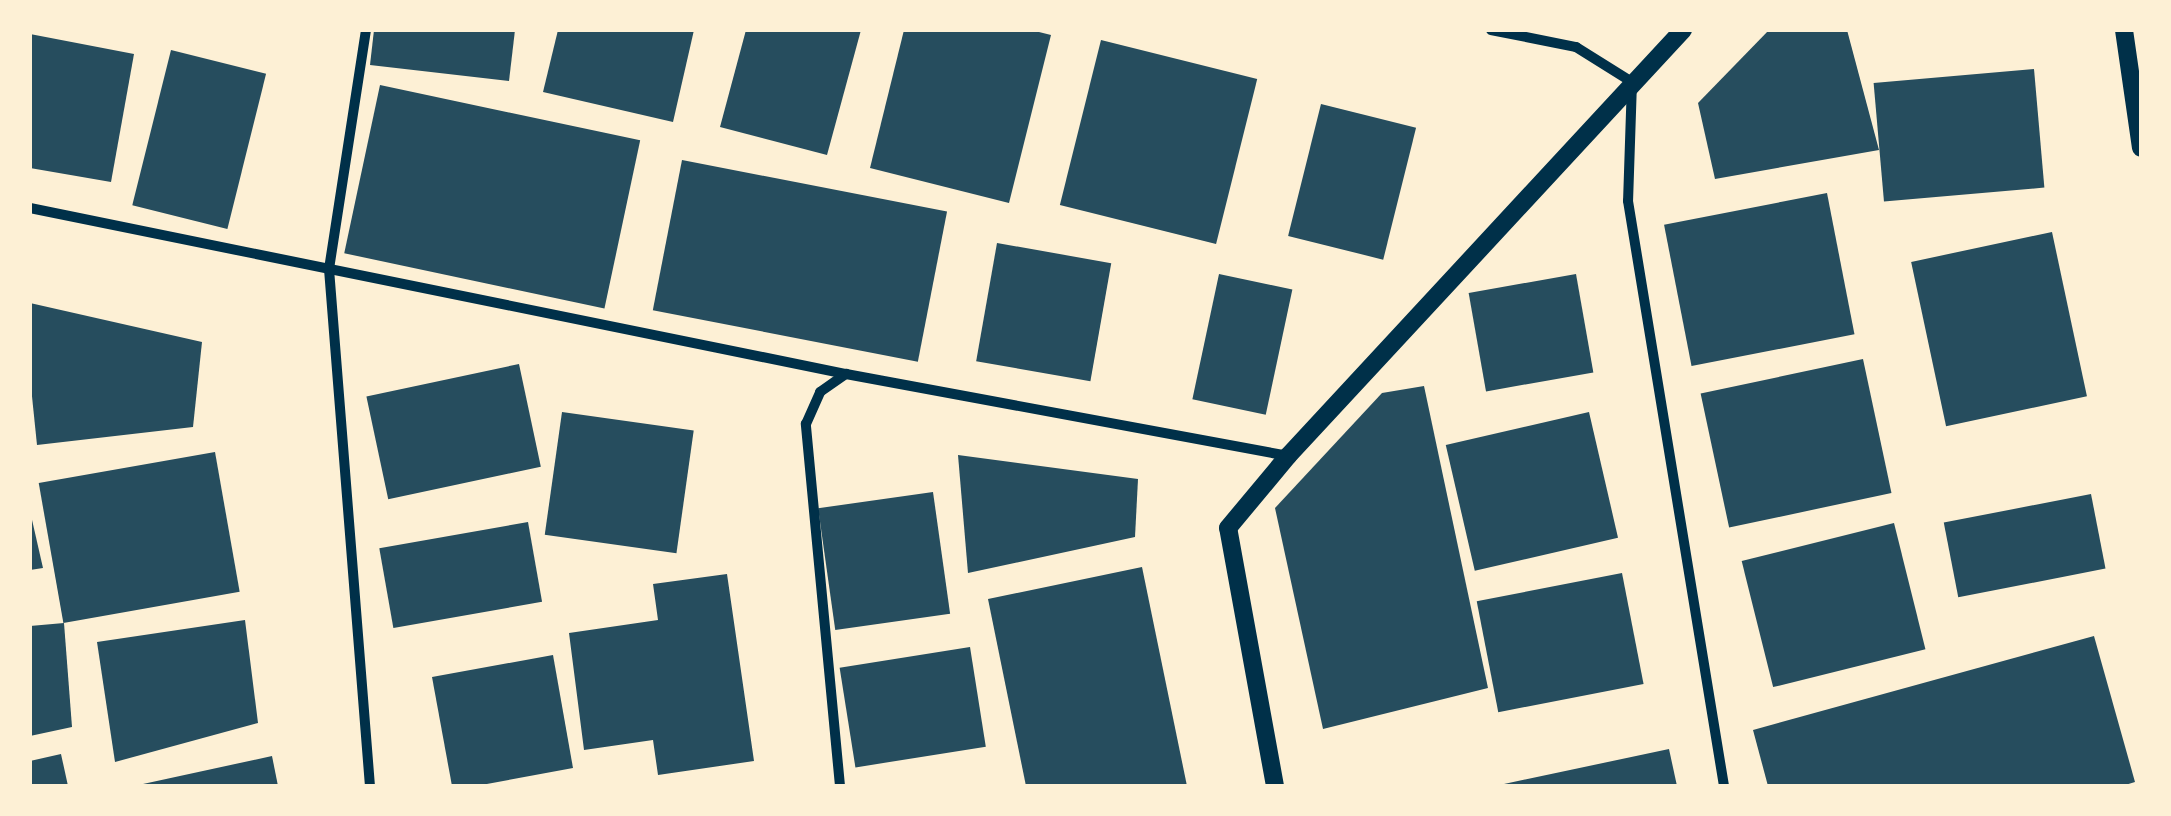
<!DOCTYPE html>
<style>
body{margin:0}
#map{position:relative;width:2171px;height:816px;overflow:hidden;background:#fdf0d5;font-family:Commissioner,sans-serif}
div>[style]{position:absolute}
.building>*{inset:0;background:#264d5e;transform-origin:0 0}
.minor>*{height:10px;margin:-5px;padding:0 5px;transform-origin:5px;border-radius:5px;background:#003049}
.tertiary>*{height:18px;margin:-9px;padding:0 9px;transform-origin:9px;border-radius:9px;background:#003049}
span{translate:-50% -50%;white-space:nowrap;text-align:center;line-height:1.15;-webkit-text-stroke:10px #fdf0d5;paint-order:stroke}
.frame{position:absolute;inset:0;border:32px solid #fdf0d5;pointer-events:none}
</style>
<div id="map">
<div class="building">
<i style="clip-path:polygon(374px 30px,515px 30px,509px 81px,370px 65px)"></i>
<i style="clip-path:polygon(558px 30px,694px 30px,673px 122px,543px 92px)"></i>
<i style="clip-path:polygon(746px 30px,861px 30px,827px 155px,720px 127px)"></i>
<i style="clip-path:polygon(904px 30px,1031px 30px,1051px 35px,1009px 203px,870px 168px)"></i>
<i style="clip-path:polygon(1769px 30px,1847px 30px,1879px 150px,1715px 179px,1698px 103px)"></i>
<i style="clip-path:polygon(30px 34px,134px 54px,111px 182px,30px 168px)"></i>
<i style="left:1101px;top:40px;width:161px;height:170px;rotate:14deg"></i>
<i style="left:171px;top:50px;width:98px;height:160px;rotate:14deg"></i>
<i style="left:2034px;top:69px;width:119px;height:161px;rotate:85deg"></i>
<i style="left:380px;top:85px;width:266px;height:172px;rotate:12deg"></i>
<i style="left:1321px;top:104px;width:98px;height:136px;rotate:14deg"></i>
<i style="left:682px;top:160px;width:270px;height:153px;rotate:11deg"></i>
<i style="left:1827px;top:193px;width:144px;height:166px;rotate:79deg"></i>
<i style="left:2052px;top:232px;width:168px;height:144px;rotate:78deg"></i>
<i style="left:997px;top:243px;width:116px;height:120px;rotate:10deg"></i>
<i style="left:1219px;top:274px;width:75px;height:128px;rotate:12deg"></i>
<i style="left:1576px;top:274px;width:100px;height:109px;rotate:80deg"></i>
<i style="clip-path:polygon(30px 303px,202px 342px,193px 427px,37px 445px,30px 377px)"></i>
<i style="left:1863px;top:359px;width:137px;height:166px;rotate:78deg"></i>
<i style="left:519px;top:364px;width:105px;height:156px;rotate:78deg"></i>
<i style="clip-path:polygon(1424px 386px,1488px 688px,1323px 729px,1275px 508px,1382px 393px)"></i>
<i style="left:562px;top:412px;width:133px;height:124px;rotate:8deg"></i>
<i style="left:1589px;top:412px;width:129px;height:147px;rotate:77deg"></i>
<i style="left:215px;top:452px;width:142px;height:179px;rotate:80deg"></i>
<i style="clip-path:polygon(958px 455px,1138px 479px,1135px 537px,968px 573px)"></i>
<i style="left:933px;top:492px;width:123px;height:116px;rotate:82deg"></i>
<i style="left:2091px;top:494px;width:76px;height:150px;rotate:79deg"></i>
<i style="clip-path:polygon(30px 511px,43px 568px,30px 570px)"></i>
<i style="left:528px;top:522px;width:81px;height:151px;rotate:80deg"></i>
<i style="left:1894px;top:523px;width:130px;height:157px;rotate:76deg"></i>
<i style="clip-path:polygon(1142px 567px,1187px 786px,1026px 786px,988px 599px)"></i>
<i style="left:1622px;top:573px;width:113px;height:148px;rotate:79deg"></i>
<i style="clip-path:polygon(727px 574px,754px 761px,658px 775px,653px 740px,584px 750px,569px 633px,658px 620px,653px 584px)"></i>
<i style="clip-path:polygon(245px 620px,258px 723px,115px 762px,97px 642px)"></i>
<i style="clip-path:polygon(64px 623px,72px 727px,30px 736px,30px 626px)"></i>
<i style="clip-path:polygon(2094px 636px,2135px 782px,2122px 786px,1768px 786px,1753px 730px)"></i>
<i style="left:970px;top:647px;width:101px;height:132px;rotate:81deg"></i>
<i style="clip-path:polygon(553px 655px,573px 768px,476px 786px,452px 786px,432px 677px)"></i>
<i style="clip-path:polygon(1669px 749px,1677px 786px,1504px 786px,1504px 784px)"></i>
<i style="clip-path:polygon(61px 754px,68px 786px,30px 786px,30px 761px)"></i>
<i style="clip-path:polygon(272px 756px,278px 786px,143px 786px,143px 784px)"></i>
</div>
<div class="minor">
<i style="left:366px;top:30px;width:242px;rotate:98.8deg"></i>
<i style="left:329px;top:269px;width:519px;rotate:85.47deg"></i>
<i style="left:1491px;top:30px;width:87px;rotate:11.3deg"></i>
<i style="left:1576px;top:47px;width:66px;rotate:32deg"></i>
<i style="left:1632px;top:82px;width:119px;rotate:91.9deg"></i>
<i style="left:1628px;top:201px;width:593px;rotate:80.68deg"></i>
<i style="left:30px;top:208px;width:833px;rotate:11.5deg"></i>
<i style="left:846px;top:374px;width:450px;rotate:10.5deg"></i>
<i style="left:840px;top:786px;width:364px;rotate:-95.4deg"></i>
<i style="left:806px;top:424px;width:35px;rotate:-66deg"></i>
<i style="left:820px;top:392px;width:32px;rotate:-35deg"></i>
</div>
<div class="tertiary">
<i style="left:2124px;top:30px;width:119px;rotate:81.8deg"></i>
<i style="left:1275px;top:786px;width:262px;rotate:-100.3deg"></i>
<i style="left:1228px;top:528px;width:94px;rotate:-50.2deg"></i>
<i style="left:1288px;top:456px;width:581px;rotate:-47.16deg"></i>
</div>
<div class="frame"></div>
</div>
